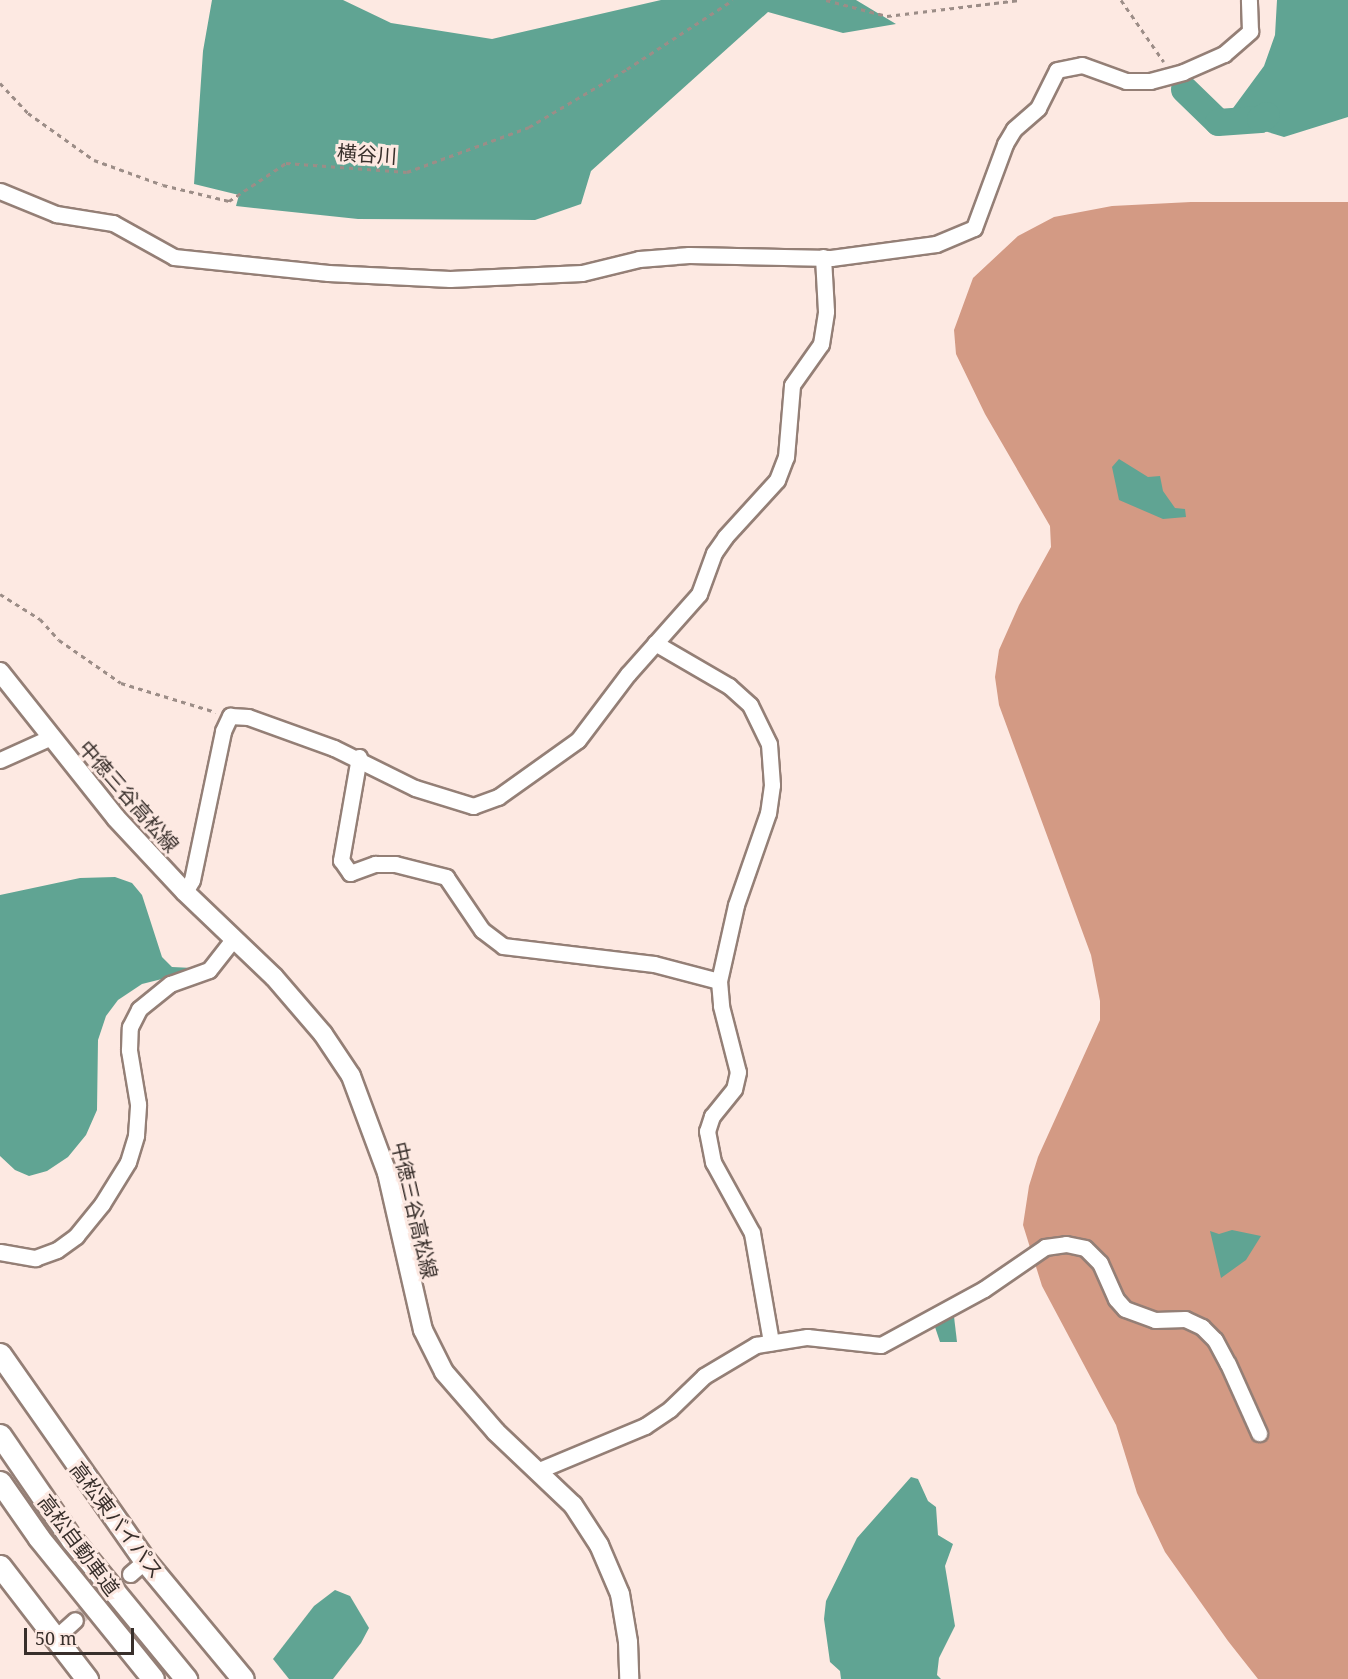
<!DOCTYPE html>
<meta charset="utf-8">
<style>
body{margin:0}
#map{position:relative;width:1348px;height:1679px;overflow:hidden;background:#fde9e2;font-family:"Noto Serif","Noto Sans JP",serif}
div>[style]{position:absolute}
.forest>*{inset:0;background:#d39a84}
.water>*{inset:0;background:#60a493}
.river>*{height:27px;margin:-13.5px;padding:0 13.5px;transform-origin:13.5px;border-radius:13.5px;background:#60a493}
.minor-tunnel>*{height:15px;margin-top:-7.5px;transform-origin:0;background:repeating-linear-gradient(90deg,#d6c4bd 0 15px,transparent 0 23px)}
.path>*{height:3px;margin-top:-1.5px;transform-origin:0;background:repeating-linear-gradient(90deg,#9c8d87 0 4.5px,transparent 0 9px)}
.roads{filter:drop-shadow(2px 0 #947f76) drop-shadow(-2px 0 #947f76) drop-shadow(0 2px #947f76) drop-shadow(0 -2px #947f76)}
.minor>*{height:15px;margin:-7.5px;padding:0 7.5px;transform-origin:7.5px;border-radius:7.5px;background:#fff}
.major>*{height:18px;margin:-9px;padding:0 9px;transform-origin:9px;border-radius:9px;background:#fff}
.highway>*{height:21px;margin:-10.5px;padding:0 10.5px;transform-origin:10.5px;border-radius:10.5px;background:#fff}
span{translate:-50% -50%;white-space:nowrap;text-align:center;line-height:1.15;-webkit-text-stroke:6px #fde9e2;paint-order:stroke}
.street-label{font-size:20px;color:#382f2b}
.scale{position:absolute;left:24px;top:1628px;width:110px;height:27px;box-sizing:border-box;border:3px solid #382f2b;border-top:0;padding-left:8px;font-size:18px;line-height:21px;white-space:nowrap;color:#382f2b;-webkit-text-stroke:4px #fde9e2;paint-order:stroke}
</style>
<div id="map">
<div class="forest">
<i style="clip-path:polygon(1191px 202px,1348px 202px,1348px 1679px,1258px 1679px,1228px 1641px,1165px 1552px,1137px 1493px,1116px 1425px,1042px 1286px,1023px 1225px,1029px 1186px,1038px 1157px,1100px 1020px,1100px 1001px,1091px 955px,999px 705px,995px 677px,999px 650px,1019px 605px,1051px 547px,1050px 526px,985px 414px,956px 354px,954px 330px,973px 278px,1018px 236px,1054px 217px,1112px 206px)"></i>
</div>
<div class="water">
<i style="clip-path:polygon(212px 0,343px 0,391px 23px,492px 39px,661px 0,856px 0,896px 24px,843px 33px,768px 12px,591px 171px,581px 204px,535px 220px,358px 219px,236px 206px,239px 195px,194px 184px,203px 51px)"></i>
<i style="clip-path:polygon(1277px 0,1348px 0,1348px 117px,1284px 137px,1225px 119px,1264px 66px,1275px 35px)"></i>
<i style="clip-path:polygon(1119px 459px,1148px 477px,1160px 476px,1163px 491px,1175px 508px,1185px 509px,1186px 517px,1163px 519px,1119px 500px,1112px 467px)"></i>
<i style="clip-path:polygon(115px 877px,132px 883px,142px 895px,162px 957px,172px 967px,193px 968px,194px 971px,142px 984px,118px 1000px,106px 1016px,98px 1040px,97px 1110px,86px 1135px,68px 1157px,47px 1171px,29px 1176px,15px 1170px,0 1156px,0 895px,80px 878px)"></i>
<i style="clip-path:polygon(1232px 1230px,1261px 1236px,1246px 1260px,1221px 1278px,1210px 1231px,1219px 1234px)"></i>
<i style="clip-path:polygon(953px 1308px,957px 1342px,940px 1342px,933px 1321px)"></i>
<i style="clip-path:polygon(911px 1477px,918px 1479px,928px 1501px,936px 1507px,938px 1535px,953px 1544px,945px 1566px,955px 1626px,939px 1658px,937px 1675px,941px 1679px,841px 1679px,840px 1671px,830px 1662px,824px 1619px,826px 1601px,857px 1538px)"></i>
<i style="clip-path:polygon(335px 1590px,350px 1596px,369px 1628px,361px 1643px,333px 1679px,289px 1679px,273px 1659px,314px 1606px)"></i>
</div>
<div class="river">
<i style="left:1184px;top:89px;width:47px;rotate:44.1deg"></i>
<i style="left:1218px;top:122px;width:42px;rotate:-4.1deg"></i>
<i style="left:1260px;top:119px;width:7px;rotate:-34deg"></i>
</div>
<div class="minor-tunnel">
<i style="left:75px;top:1620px;width:72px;rotate:-39.9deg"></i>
</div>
<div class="path">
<i style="left:826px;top:0;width:63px;rotate:14.7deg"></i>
<i style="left:887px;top:16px;width:133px;rotate:-6.9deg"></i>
<i style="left:1121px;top:0;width:75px;rotate:55.3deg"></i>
<i style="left:0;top:83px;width:41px;rotate:47deg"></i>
<i style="left:28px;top:113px;width:81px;rotate:35.5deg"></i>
<i style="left:94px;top:160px;width:73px;rotate:19.9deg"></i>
<i style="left:163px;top:185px;width:68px;rotate:13.6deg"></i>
<i style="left:229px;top:201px;width:69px;rotate:-33.7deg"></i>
<i style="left:286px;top:163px;width:121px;rotate:4.3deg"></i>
<i style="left:407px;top:172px;width:130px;rotate:-20.2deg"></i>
<i style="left:529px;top:127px;width:114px;rotate:-30.6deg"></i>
<i style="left:627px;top:69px;width:126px;rotate:-33.1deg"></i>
<i style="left:0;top:594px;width:47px;rotate:32deg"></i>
<i style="left:40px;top:619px;width:28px;rotate:48deg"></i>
<i style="left:59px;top:640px;width:75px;rotate:34.7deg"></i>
<i style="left:121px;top:683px;width:99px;rotate:17deg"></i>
</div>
<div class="roads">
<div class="minor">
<i style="left:0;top:191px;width:61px;rotate:22.3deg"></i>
<i style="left:56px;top:214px;width:58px;rotate:9deg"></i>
<i style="left:113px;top:223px;width:70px;rotate:29.1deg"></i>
<i style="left:174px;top:257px;width:155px;rotate:5.9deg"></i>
<i style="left:328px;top:273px;width:122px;rotate:2.8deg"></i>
<i style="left:450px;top:279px;width:132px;rotate:-2.6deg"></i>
<i style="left:582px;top:273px;width:59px;rotate:-13.8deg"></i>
<i style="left:639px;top:259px;width:50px;rotate:-4.6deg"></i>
<i style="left:689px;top:255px;width:142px;rotate:1.2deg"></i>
<i style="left:831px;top:258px;width:106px;rotate:-7.6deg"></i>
<i style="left:936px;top:244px;width:41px;rotate:-22.8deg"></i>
<i style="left:974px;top:228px;width:90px;rotate:-69.7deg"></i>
<i style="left:1005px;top:144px;width:17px;rotate:-59deg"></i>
<i style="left:1014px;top:129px;width:32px;rotate:-41deg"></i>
<i style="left:1038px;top:108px;width:42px;rotate:-63.4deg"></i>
<i style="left:1057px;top:70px;width:25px;rotate:-11deg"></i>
<i style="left:1082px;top:65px;width:47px;rotate:20deg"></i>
<i style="left:1126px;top:81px;width:24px"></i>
<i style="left:1150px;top:81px;width:34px;rotate:-15deg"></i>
<i style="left:1183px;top:72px;width:45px;rotate:-23.7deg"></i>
<i style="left:1224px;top:54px;width:35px;rotate:-41deg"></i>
<i style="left:1250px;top:31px;width:31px;rotate:-92deg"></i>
<i style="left:655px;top:643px;width:86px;rotate:30.2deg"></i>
<i style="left:729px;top:686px;width:28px;rotate:42deg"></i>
<i style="left:750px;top:705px;width:43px;rotate:64deg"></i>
<i style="left:769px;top:744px;width:41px;rotate:85.8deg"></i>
<i style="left:772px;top:785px;width:28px;rotate:98deg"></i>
<i style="left:768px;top:813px;width:97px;rotate:109.2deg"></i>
<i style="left:736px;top:905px;width:78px;rotate:102.6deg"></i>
<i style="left:719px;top:981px;width:25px;rotate:85deg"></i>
<i style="left:721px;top:1006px;width:68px;rotate:75.6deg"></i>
<i style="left:738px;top:1072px;width:17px;rotate:103deg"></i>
<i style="left:734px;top:1089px;width:35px;rotate:129deg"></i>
<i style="left:712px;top:1116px;width:16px;rotate:108deg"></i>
<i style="left:707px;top:1131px;width:32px;rotate:79deg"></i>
<i style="left:713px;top:1162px;width:81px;rotate:61.2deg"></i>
<i style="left:752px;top:1233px;width:111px;rotate:80.1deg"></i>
<i style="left:359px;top:757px;width:105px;rotate:99.9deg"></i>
<i style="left:341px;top:860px;width:16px;rotate:55deg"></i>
<i style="left:350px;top:873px;width:27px;rotate:-20deg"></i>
<i style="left:375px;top:864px;width:20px"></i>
<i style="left:395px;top:864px;width:53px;rotate:14.3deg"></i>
<i style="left:446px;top:877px;width:64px;rotate:55.8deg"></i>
<i style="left:482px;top:930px;width:26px;rotate:37deg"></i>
<i style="left:503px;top:946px;width:152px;rotate:6.8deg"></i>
<i style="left:654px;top:964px;width:67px;rotate:14.7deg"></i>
<i style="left:0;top:760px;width:54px;rotate:-24.2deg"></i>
<i style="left:185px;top:892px;width:14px;rotate:-60deg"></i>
<i style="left:192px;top:880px;width:152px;rotate:-78.2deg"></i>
<i style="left:223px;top:731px;width:17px;rotate:-65deg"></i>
<i style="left:230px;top:716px;width:18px;rotate:3deg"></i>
<i style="left:248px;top:717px;width:91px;rotate:19.8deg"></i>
<i style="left:334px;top:748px;width:90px;rotate:26.3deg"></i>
<i style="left:415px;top:788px;width:61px;rotate:17.2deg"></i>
<i style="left:473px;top:806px;width:27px;rotate:-20deg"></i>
<i style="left:498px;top:797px;width:98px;rotate:-35.5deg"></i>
<i style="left:578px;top:740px;width:83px;rotate:-52.9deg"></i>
<i style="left:628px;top:674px;width:107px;rotate:-48.4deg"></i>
<i style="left:699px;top:594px;width:44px;rotate:-69.9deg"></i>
<i style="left:714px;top:553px;width:19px;rotate:-55deg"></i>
<i style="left:725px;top:537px;width:77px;rotate:-47.6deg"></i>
<i style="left:777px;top:480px;width:25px;rotate:-69deg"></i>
<i style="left:786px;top:457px;width:72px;rotate:-85.2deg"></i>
<i style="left:792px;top:385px;width:50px;rotate:-54.7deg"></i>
<i style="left:821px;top:344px;width:33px;rotate:-81deg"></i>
<i style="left:826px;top:311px;width:54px;rotate:-93.2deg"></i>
<i style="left:0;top:1252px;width:36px;rotate:10deg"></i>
<i style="left:35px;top:1258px;width:23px;rotate:-20deg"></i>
<i style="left:57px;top:1250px;width:24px;rotate:-36deg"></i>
<i style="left:76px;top:1236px;width:41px;rotate:-50.9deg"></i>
<i style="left:102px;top:1204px;width:49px;rotate:-58.2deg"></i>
<i style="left:128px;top:1162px;width:28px;rotate:-73deg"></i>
<i style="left:136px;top:1135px;width:31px;rotate:-86deg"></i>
<i style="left:138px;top:1104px;width:55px;rotate:-99.5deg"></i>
<i style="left:129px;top:1050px;width:23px;rotate:-88deg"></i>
<i style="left:130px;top:1027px;width:20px;rotate:-63deg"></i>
<i style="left:139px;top:1009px;width:40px;rotate:-39deg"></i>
<i style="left:170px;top:984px;width:41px;rotate:-19.7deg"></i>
<i style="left:209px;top:970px;width:39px;rotate:-52deg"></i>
<i style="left:537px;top:1471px;width:117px;rotate:-22.6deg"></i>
<i style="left:645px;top:1426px;width:30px;rotate:-34deg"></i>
<i style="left:670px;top:1409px;width:47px;rotate:-44.1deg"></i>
<i style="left:704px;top:1376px;width:61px;rotate:-30.8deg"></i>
<i style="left:756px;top:1345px;width:52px;rotate:-8.9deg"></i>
<i style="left:807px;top:1337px;width:74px;rotate:6.2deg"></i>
<i style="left:881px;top:1345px;width:117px;rotate:-28.5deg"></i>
<i style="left:984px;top:1289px;width:74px;rotate:-34.5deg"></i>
<i style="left:1045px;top:1247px;width:21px;rotate:-8deg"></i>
<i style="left:1066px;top:1244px;width:19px;rotate:12deg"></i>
<i style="left:1085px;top:1248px;width:21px;rotate:45deg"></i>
<i style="left:1100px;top:1263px;width:39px;rotate:66deg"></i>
<i style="left:1116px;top:1299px;width:13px;rotate:48deg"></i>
<i style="left:1125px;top:1309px;width:32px;rotate:20deg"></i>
<i style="left:1155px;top:1320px;width:30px;rotate:-2deg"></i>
<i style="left:1185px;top:1319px;width:19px;rotate:25deg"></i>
<i style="left:1202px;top:1327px;width:18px;rotate:45deg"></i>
<i style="left:1215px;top:1340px;width:27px;rotate:62deg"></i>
<i style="left:1228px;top:1364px;width:76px;rotate:65.8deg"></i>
<i style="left:130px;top:1574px;width:20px;rotate:-41deg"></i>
<i style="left:54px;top:1639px;width:28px;rotate:-42deg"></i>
</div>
<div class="major">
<i style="left:0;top:672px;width:186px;rotate:51.5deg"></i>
<i style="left:116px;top:818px;width:101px;rotate:47deg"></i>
<i style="left:185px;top:892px;width:123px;rotate:43.7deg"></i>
<i style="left:274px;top:977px;width:75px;rotate:49.3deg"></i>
<i style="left:323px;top:1034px;width:50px;rotate:56.3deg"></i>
<i style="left:351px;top:1076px;width:103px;rotate:69.6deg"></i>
<i style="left:387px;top:1173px;width:161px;rotate:77.1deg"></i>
<i style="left:423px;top:1330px;width:47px;rotate:63.4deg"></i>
<i style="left:444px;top:1372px;width:79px;rotate:49.1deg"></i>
<i style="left:496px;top:1432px;width:106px;rotate:43.5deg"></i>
<i style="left:573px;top:1505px;width:48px;rotate:57deg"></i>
<i style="left:599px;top:1545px;width:53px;rotate:66.8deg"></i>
<i style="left:620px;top:1594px;width:49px;rotate:80.5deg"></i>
<i style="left:628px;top:1642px;width:37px;rotate:88deg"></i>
</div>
<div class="highway">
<i style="left:0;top:1354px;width:253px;rotate:55deg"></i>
<i style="left:145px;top:1561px;width:153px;rotate:50.3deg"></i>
<i style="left:0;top:1435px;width:127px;rotate:55.6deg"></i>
<i style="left:72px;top:1540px;width:180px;rotate:50.6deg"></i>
<i style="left:0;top:1482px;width:68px;rotate:55.1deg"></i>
<i style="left:39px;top:1538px;width:181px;rotate:51deg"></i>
<i style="left:0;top:1566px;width:143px;rotate:52.4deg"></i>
</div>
</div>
<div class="street-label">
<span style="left:367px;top:154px;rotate:4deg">横谷川</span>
<span style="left:129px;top:796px;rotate:49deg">中徳三谷高松線</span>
<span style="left:415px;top:1210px;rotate:77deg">中徳三谷高松線</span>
<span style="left:117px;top:1520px;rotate:53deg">高松東バイパス</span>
<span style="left:79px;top:1545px;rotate:53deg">高松自動車道</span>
</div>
<div class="scale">50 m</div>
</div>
